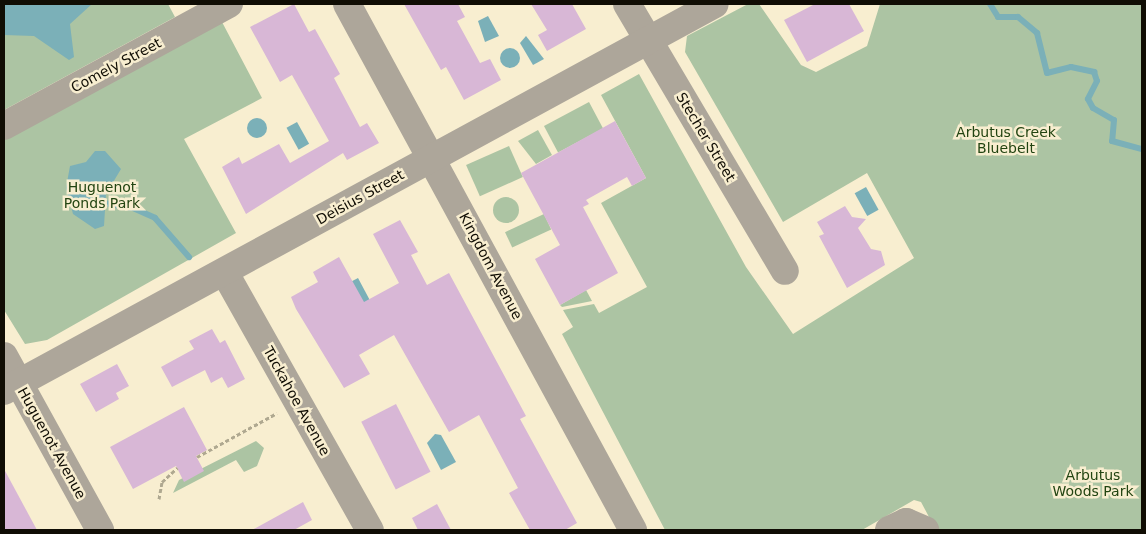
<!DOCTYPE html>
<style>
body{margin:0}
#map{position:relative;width:1146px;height:534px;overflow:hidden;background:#f8eed0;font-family:"DejaVu Sans",sans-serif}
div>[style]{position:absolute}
.green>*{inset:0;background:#acc4a3;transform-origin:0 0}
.round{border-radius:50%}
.water>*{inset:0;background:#7bb0b8;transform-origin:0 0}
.stream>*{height:6px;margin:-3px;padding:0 3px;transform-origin:3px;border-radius:3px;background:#7bb0b8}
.building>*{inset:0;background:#d8b7d6;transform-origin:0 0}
.path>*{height:3px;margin-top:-1.5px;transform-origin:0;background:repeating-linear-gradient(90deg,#afa890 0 4px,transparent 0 6.5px)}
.minor>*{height:28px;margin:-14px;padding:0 14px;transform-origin:14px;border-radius:14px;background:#ada69a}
span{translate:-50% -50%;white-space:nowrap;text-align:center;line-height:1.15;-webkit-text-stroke:5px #f8eed0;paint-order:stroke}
.street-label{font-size:14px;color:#100d04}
.park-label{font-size:14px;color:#241}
.frame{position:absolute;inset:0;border:5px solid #100d04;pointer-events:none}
</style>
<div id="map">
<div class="green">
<i style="clip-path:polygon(4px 4px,168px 4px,175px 17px,4px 110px)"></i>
<i style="clip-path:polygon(748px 4px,759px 4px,801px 65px,816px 72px,867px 46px,880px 4px,1142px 4px,1142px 530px,936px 530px,921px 502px,914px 500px,862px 530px,665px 530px,562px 334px,573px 327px,563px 310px,594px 304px,599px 313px,647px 287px,601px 203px,646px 178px,601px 95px,639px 74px,746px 267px,793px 334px,914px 258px,867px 173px,783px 222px,685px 52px,687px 36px)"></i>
<i style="clip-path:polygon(222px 22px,262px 98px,184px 139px,236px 233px,47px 340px,25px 344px,4px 310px,4px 137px)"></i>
<i style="left:589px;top:102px;width:30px;height:51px;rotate:62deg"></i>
<i style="clip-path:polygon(538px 130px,552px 155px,536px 164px,518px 141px)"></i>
<i style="left:509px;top:146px;width:34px;height:47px;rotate:66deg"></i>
<i class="round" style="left:493px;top:197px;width:26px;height:26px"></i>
<i style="left:544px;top:214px;width:17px;height:43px;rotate:65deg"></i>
<i style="clip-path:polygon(586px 290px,592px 301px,562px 307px,560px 305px)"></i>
<i style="clip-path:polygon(256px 441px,264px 448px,257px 466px,244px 472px,236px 460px,173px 493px,179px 480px)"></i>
</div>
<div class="water">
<i style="clip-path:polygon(4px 4px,92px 4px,70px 24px,74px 57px,69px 60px,34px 36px,4px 35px)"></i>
<i style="clip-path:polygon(488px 16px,499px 36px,485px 42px,478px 21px)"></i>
<i style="clip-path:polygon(526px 36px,544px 59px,533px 65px,520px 43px)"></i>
<i class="round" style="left:500px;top:48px;width:20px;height:20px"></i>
<i class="round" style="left:247px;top:118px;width:20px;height:20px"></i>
<i style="left:297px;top:122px;width:25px;height:12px;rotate:61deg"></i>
<i style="clip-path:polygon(95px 151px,105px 151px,121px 169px,106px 194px,104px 226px,95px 229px,73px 214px,66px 188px,70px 166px,86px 162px)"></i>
<i style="left:866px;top:187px;width:26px;height:13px;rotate:61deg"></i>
<i style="left:358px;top:278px;width:27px;height:15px;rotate:62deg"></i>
<i style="clip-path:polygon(435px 434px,441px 435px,456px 462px,441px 470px,427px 443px)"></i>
</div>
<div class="stream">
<i style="left:990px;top:4px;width:15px;rotate:58deg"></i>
<i style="left:998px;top:17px;width:20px"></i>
<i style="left:1018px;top:17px;width:25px;rotate:40deg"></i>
<i style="left:1037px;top:33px;width:41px;rotate:76deg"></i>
<i style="left:1047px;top:73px;width:25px;rotate:-14deg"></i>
<i style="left:1071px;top:67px;width:24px;rotate:12deg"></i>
<i style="left:1094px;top:72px;width:9px;rotate:72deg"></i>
<i style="left:1097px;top:81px;width:20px;rotate:117deg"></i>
<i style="left:1088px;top:99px;width:10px;rotate:61deg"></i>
<i style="left:1093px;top:108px;width:24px;rotate:30deg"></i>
<i style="left:1114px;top:120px;width:21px;rotate:95deg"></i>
<i style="left:1112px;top:141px;width:31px;rotate:15deg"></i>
<i style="left:104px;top:203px;width:29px;rotate:10deg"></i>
<i style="left:133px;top:208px;width:24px;rotate:24deg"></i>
<i style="left:155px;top:218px;width:52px;rotate:48.9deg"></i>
</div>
<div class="building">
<i style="clip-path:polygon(294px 4px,309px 32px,315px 29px,340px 74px,334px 78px,360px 127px,367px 123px,379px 143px,347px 160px,343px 153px,246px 214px,222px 167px,239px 157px,242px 164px,279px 144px,290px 163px,329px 141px,292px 75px,280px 82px,250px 27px)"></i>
<i style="clip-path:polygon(404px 4px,458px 4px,465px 17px,457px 21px,480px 63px,490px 59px,501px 80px,464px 100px,446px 67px,441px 70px)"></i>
<i style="clip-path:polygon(531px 4px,572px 4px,586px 29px,547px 51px,538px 35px,547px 30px)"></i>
<i style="clip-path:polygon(815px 4px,849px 4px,864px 31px,807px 62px,784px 20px)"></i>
<i style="clip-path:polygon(615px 121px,646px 178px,632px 186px,627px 177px,586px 200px,589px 204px,583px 207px,618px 273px,560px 305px,535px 259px,560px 245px,521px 173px)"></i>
<i style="clip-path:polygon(845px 206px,852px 217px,866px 219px,858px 228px,871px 249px,881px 251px,885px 265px,847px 288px,819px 236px,824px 234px,817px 222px)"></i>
<i style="clip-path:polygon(400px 220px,418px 252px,411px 255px,427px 285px,449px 273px,526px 416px,520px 419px,577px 523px,565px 530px,530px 530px,509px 493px,518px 488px,479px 415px,449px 432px,394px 335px,359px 355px,370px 374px,344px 388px,296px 309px,291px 297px,318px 282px,313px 272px,339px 257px,364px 302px,399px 283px,373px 234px)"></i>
<i style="clip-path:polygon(212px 329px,220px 343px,225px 340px,245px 379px,228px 388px,222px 377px,211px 383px,205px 370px,172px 387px,161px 367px,194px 349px,189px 341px)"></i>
<i style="clip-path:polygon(117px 364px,129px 386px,116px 393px,119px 399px,96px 412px,80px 384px)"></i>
<i style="left:396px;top:404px;width:76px;height:39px;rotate:63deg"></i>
<i style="clip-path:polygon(184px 407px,207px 450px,196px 456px,204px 471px,184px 482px,176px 466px,133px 489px,110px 447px)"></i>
<i style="clip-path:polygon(4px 469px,37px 530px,4px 530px)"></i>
<i style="clip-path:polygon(303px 502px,312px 520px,294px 530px,252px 530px)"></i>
<i style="clip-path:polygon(437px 504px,451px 530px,418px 530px,412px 518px)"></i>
</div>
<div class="path">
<i style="left:197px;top:457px;width:91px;rotate:-28.8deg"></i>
<i style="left:159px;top:499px;width:17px;rotate:-80deg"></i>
<i style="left:162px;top:482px;width:21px;rotate:-43deg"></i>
</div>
<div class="minor">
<i style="left:347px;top:4px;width:599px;rotate:61.47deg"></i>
<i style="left:627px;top:4px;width:310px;rotate:59.4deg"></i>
<i style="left:4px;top:126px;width:256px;rotate:-28.5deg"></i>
<i style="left:225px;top:273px;width:295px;rotate:60.6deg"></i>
<i style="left:4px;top:356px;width:199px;rotate:61.1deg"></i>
<i style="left:4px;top:391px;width:809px;rotate:-28.56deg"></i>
<i style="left:889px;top:530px;width:19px;rotate:-25deg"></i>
<i style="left:906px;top:522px;width:21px;rotate:23deg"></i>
</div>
<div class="street-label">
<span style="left:116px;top:65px;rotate:-28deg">Comely Street</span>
<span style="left:706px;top:137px;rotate:59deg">Stecher Street</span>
<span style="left:360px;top:197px;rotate:-29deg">Deisius Street</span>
<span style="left:491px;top:266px;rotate:62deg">Kingdom Avenue</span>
<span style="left:297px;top:401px;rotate:61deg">Tuckahoe Avenue</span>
<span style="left:52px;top:443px;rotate:61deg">Huguenot Avenue</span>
</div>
<div class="park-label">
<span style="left:1006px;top:140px">Arbutus Creek<br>Bluebelt</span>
<span style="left:102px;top:195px">Huguenot<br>Ponds Park</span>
<span style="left:1093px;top:483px">Arbutus<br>Woods Park</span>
</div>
<div class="frame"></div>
</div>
